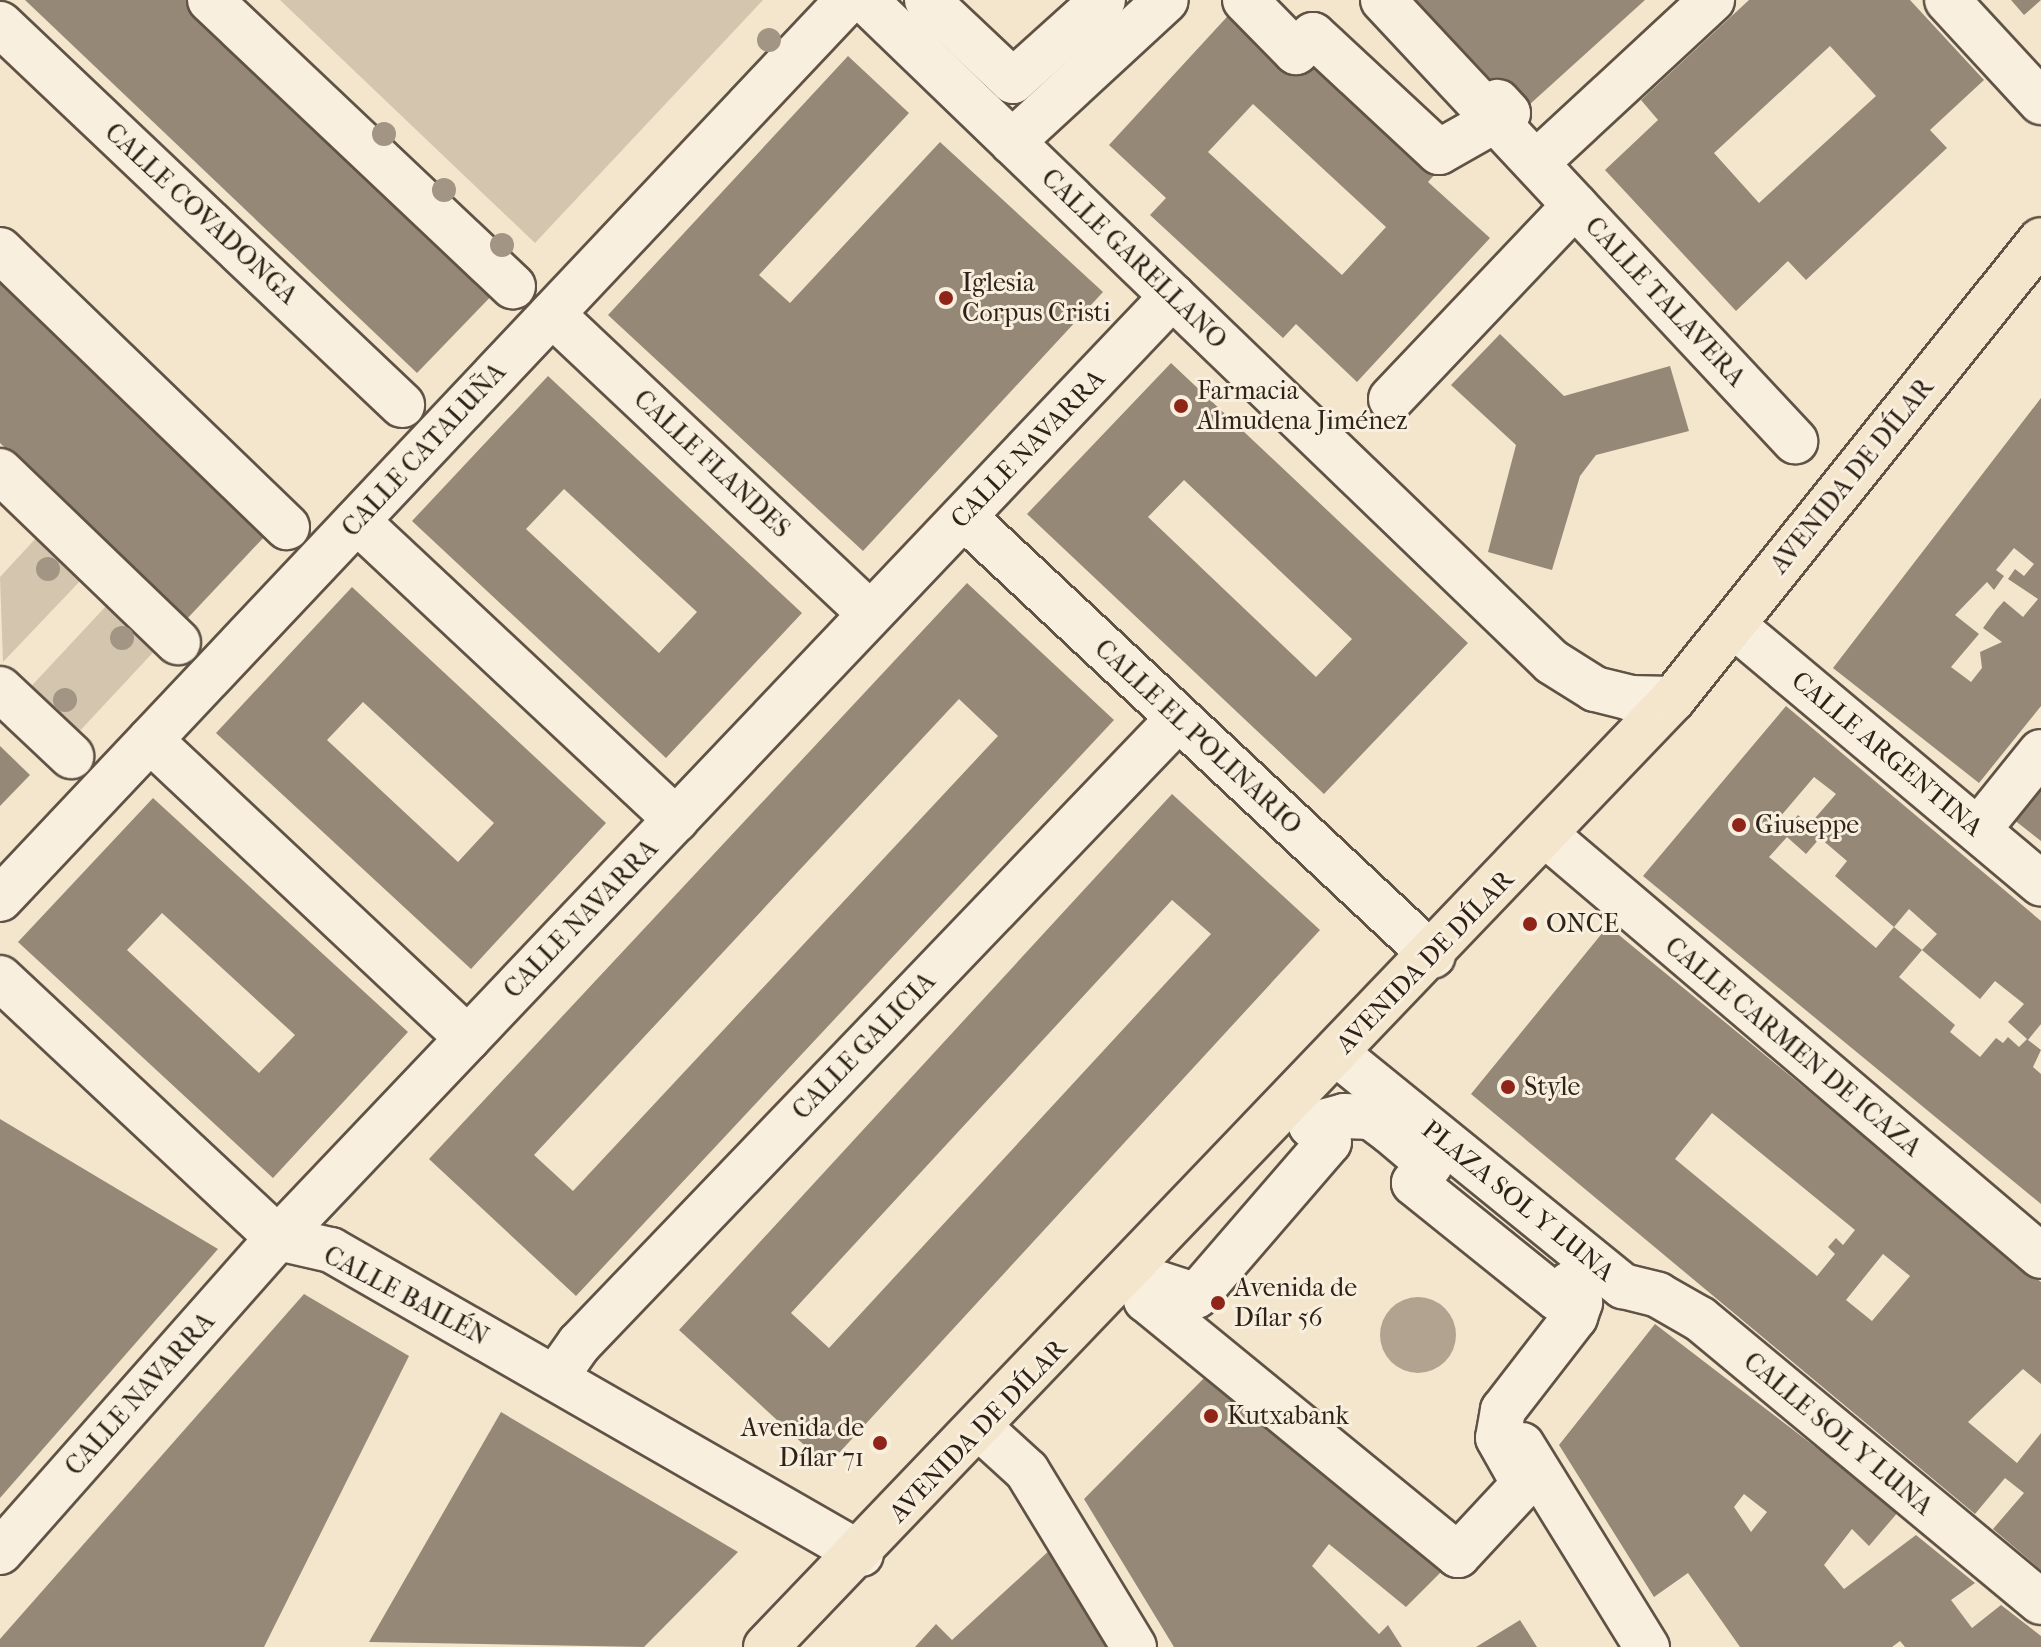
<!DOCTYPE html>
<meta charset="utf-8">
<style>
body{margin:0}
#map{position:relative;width:2041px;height:1647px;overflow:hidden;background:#f4e6cd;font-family:"IM FELL French Canon",serif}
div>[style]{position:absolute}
.green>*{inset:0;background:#d3c5ae;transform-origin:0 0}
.water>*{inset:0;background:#b1a390}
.round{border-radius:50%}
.building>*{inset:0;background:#958877}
.roads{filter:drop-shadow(2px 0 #605346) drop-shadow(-2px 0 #605346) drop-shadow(0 2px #605346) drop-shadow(0 -2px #605346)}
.minor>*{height:44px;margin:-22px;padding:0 22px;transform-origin:22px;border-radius:22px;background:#f8efde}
.major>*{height:44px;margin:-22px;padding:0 22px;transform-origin:22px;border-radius:22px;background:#f4e6cd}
.trees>*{width:24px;height:24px;margin:-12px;border-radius:50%;background:#a39583}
.dots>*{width:22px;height:22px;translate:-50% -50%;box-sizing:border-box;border:4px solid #f8efde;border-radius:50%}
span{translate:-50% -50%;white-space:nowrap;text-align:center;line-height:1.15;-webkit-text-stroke:6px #f8efde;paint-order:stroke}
.street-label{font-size:26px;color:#2f2219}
.poi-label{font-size:26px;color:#2f2219}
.left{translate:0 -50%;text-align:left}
.right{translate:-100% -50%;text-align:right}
</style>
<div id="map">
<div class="green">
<i style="clip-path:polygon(280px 0,763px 0,535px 243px)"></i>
<i style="clip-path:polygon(37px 537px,82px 579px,3px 662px,0 577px)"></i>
<i style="left:108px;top:604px;width:66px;height:115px;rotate:43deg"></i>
</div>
<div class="water">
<i class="round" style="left:1380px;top:1297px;width:76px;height:76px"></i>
</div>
<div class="building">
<i style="clip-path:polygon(25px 0,198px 0,499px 288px,417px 373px)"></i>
<i style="clip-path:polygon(1413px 0,1645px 0,1518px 115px)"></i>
<i style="clip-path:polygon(evenodd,1749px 0,1910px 0,1984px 80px,1930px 130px,1947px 148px,1806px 280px,1788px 261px,1736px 311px,1605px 170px,1658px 120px,1641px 100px,1749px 0,1830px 46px,1876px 96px,1759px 203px,1714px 153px,1830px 46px)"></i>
<i style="clip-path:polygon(2011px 0,2041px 0,2024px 15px)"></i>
<i style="clip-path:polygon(evenodd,1237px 6px,1312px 41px,1445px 163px,1428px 182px,1490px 238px,1357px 382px,1296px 324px,1283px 338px,1150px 215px,1166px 198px,1109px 145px,1237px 6px,1253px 104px,1386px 227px,1342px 275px,1208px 152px,1253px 104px)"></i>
<i style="clip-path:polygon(848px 56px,909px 113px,759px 275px,790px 303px,940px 142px,1103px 292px,863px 551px,608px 315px)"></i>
<i style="clip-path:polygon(0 283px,266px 535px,184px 622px,0 443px)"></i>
<i style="clip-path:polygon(1500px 334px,1564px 396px,1670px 366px,1689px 431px,1596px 455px,1580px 476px,1552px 570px,1488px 552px,1516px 445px,1451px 385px)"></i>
<i style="clip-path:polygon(evenodd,1171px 363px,1468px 643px,1324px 794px,1027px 514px,1171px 363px,1184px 480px,1352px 639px,1316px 677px,1148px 517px,1184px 480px)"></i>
<i style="clip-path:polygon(evenodd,548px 376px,802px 613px,666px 758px,412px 521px,548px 376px,564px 489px,697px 612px,659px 653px,526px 529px,564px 489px)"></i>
<i style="clip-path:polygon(evenodd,2041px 398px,2041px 706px,1979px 783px,1833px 668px,2041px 398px,2014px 548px,2034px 564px,2024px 576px,2015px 569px,2008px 579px,2038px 599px,2023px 617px,2004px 601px,1996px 610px,1983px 628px,2002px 642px,1980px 652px,1982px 668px,1971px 682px,1951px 667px,1979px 634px,1955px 615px,1987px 582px,1994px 590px,2004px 576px,1996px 570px,2014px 548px)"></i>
<i style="clip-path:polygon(evenodd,967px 583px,1114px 720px,576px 1296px,429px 1159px,967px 583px,959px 699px,998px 736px,573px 1191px,534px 1155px,959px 699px)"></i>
<i style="clip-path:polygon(evenodd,352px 587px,606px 823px,471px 969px,216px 733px,352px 587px,363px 702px,494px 823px,458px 862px,327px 740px,363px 702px)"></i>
<i style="clip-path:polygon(evenodd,1786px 706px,2041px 921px,2041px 1024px,2028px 1040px,2041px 1050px,2033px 1067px,2041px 1074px,2041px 1204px,1643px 876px,1786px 706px,1814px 777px,1836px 794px,1809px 825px,1798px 815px,1783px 833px,1773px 825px,1814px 777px,1786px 706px,1787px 837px,1806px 854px,1820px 838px,1847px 861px,1835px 876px,1894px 927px,1876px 948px,1769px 857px,1787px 837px,1786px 706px,1909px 909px,1937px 934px,1922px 950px,1980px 999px,1995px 981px,2024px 1004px,2008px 1022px,2027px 1039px,2019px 1047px,2008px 1037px,2003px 1043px,1996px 1038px,1980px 1057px,1950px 1032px,1955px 1025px,1899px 977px,1922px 950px,1894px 927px,1909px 909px)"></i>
<i style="clip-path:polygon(0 746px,30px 775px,0 806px)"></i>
<i style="clip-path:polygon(2041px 783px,2041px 841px,2013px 819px)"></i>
<i style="clip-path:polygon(evenodd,1172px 794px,1320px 930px,827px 1466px,679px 1330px,1172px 794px,1172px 900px,1211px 934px,829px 1348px,791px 1313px,1172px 900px)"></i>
<i style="clip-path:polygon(evenodd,153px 798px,408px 1032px,273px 1178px,18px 942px,153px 798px,162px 913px,295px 1035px,259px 1073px,127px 950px,162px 913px)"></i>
<i style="clip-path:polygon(evenodd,1608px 926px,2041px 1282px,2041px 1384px,2023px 1369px,1968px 1422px,2017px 1463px,2041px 1433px,2041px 1570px,1993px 1529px,2024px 1493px,2005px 1478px,1975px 1514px,1471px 1094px,1608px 926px,1712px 1113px,1855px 1230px,1843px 1245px,1836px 1238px,1828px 1247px,1835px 1254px,1817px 1276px,1675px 1159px,1712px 1113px,1608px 926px,1883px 1254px,1910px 1276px,1872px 1321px,1846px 1300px,1883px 1254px)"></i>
<i style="clip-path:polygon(0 1119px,218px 1249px,0 1498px)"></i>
<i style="clip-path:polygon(304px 1294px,409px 1356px,264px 1647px,0 1647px,0 1639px)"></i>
<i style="clip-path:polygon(evenodd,1655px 1324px,1899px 1511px,1869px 1546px,1852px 1529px,1824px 1565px,1844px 1589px,1916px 1535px,1975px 1583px,1951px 1600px,1972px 1628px,2001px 1605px,2041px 1636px,2041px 1647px,1905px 1647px,1900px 1641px,1892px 1647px,1740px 1647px,1688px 1573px,1654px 1597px,1559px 1445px,1655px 1324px,1744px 1494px,1767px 1512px,1751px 1532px,1734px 1507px,1744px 1494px)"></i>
<i style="clip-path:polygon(1220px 1362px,1458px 1555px,1406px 1607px,1329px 1544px,1312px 1566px,1379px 1634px,1388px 1625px,1402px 1647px,1174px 1647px,1084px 1499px)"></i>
<i style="clip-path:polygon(501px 1412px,738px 1552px,644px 1647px,369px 1642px)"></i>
<i style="clip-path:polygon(1051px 1549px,1111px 1647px,915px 1647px,936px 1624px,952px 1640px)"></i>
<i style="clip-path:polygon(1520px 1620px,1537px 1647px,1476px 1647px)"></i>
</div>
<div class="roads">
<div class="minor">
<i style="left:210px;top:0;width:417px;rotate:43.4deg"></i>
<i style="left:865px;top:0;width:954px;rotate:43.94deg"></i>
<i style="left:1552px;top:662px;width:51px;rotate:32.1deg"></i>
<i style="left:1595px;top:689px;width:36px;rotate:14deg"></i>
<i style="left:1630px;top:698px;width:43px;rotate:1.3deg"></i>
<i style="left:927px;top:0;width:118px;rotate:43.3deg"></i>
<i style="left:1013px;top:81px;width:121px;rotate:-42deg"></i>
<i style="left:1245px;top:0;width:73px;rotate:45.6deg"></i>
<i style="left:1296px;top:52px;width:24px;rotate:-45deg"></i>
<i style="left:1313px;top:35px;width:172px;rotate:42.9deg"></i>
<i style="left:1439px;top:152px;width:79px;rotate:-29.5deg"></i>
<i style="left:1508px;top:113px;width:15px;rotate:-132deg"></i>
<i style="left:1383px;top:0;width:604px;rotate:46.95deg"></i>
<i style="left:1947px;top:0;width:139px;rotate:47.3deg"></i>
<i style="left:0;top:24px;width:554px;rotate:43.46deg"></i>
<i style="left:1012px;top:142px;width:209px;rotate:-42.7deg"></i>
<i style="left:1536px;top:163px;width:240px;rotate:-42.8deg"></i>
<i style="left:0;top:250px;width:399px;rotate:44deg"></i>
<i style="left:552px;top:314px;width:437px;rotate:43.3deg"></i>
<i style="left:1391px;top:399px;width:267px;rotate:-46.5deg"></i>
<i style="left:0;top:471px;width:247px;rotate:43.9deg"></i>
<i style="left:964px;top:517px;width:642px;rotate:43.11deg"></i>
<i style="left:357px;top:521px;width:437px;rotate:43.1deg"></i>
<i style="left:1733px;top:625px;width:402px;rotate:40deg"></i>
<i style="left:0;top:689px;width:98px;rotate:43.3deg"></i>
<i style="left:150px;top:740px;width:436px;rotate:43.2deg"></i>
<i style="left:1978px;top:830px;width:100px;rotate:-51.1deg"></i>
<i style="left:1547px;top:836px;width:648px;rotate:40.37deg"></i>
<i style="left:0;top:899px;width:1236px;rotate:-46.67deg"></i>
<i style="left:0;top:978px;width:381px;rotate:43.1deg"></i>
<i style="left:278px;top:1238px;width:54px;rotate:12.8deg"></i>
<i style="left:331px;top:1250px;width:611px;rotate:29.84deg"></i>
<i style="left:1336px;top:1053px;width:370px;rotate:39.1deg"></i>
<i style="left:1623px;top:1286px;width:36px;rotate:14deg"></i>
<i style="left:1658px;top:1295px;width:48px;rotate:29.7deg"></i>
<i style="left:1700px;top:1319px;width:443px;rotate:39.7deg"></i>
<i style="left:1344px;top:1116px;width:27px;rotate:2deg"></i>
<i style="left:1371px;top:1117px;width:25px;rotate:37deg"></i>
<i style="left:1391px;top:1132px;width:51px;rotate:40.2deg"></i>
<i style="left:1430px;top:1165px;width:24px;rotate:132deg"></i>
<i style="left:1414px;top:1183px;width:184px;rotate:38.8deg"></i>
<i style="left:1557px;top:1298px;width:19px;rotate:-47deg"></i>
<i style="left:1570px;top:1284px;width:21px;rotate:61deg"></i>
<i style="left:1580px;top:1302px;width:16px;rotate:108deg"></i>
<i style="left:1575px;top:1317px;width:118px;rotate:127.7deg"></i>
<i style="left:1503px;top:1410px;width:28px;rotate:100deg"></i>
<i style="left:1498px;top:1438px;width:53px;rotate:60.5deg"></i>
<i style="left:1524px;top:1484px;width:97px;rotate:132.9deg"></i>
<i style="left:1458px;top:1555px;width:403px;rotate:-140.7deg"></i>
<i style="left:1146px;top:1300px;width:21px;rotate:-49deg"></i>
<i style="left:1160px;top:1284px;width:38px;rotate:18deg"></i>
<i style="left:1196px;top:1296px;width:203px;rotate:-49.2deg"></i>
<i style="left:1329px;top:1142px;width:25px;rotate:-137deg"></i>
<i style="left:1311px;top:1125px;width:34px;rotate:-15deg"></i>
<i style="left:555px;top:1378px;width:42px;rotate:-54.8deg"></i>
<i style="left:579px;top:1344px;width:866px;rotate:-46.22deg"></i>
<i style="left:981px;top:1429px;width:62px;rotate:42.4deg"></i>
<i style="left:1027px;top:1471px;width:206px;rotate:58.7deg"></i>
<i style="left:1522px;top:1445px;width:238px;rotate:58.3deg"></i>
<i style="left:0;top:1552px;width:419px;rotate:-48.5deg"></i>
<i style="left:278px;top:1238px;width:1299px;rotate:-46.47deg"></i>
</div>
<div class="major">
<i style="left:766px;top:1647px;width:1312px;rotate:-46.27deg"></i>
<i style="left:1673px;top:699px;width:588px;rotate:-51.28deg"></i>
</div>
</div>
<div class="trees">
<i style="left:769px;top:40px"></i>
<i style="left:384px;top:134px"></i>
<i style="left:444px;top:190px"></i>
<i style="left:502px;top:245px"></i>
<i style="left:48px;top:569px"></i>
<i style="left:122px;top:638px"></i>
<i style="left:65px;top:700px"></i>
</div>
<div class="dots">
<i style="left:946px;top:298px;background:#8f2418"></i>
<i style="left:1181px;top:406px;background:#8f2418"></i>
<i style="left:1739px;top:825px;background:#8f2418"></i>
<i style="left:1530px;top:924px;background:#8f2418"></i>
<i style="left:1508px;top:1087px;background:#8f2418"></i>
<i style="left:1218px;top:1303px;background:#8f2418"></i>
<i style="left:1211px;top:1416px;background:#8f2418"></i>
<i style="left:880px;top:1443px;background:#8f2418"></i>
</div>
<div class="street-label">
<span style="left:201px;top:214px;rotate:43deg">CALLE COVADONGA</span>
<span style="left:1134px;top:259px;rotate:44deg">CALLE GARELLANO</span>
<span style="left:1665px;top:302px;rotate:47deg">CALLE TALAVERA</span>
<span style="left:1028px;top:449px;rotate:-46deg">CALLE NAVARRA</span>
<span style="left:424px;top:450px;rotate:-47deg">CALLE CATALUÑA</span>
<span style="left:712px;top:464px;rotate:43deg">CALLE FLANDES</span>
<span style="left:1852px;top:476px;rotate:-51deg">AVENIDA DE DÍLAR</span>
<span style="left:1198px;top:737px;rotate:43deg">CALLE EL POLINARIO</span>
<span style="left:1887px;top:754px;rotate:40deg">CALLE ARGENTINA</span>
<span style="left:581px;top:919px;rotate:-46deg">CALLE NAVARRA</span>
<span style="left:1425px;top:962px;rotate:-46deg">AVENIDA DE DÍLAR</span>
<span style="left:864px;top:1046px;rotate:-46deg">CALLE GALICIA</span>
<span style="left:1793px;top:1047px;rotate:40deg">CALLE CARMEN DE ICAZA</span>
<span style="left:1518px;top:1201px;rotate:39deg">PLAZA SOL Y LUNA</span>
<span style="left:406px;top:1296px;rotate:28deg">CALLE BAILÉN</span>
<span style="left:140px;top:1394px;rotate:-48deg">CALLE NAVARRA</span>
<span style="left:978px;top:1431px;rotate:-46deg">AVENIDA DE DÍLAR</span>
<span style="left:1838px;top:1434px;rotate:40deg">CALLE SOL Y LUNA</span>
</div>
<div class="poi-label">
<span class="left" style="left:962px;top:298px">Iglesia<br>Corpus Cristi</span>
<span class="left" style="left:1197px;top:406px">Farmacia<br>Almudena Jiménez</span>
<span class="left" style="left:1755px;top:825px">Giuseppe</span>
<span class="left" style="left:1546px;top:924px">ONCE</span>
<span class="left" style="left:1524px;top:1087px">Style</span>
<span class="left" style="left:1234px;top:1303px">Avenida de<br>Dílar 56</span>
<span class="left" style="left:1227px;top:1416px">Kutxabank</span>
<span class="right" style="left:864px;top:1443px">Avenida de<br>Dílar 71</span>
</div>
</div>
